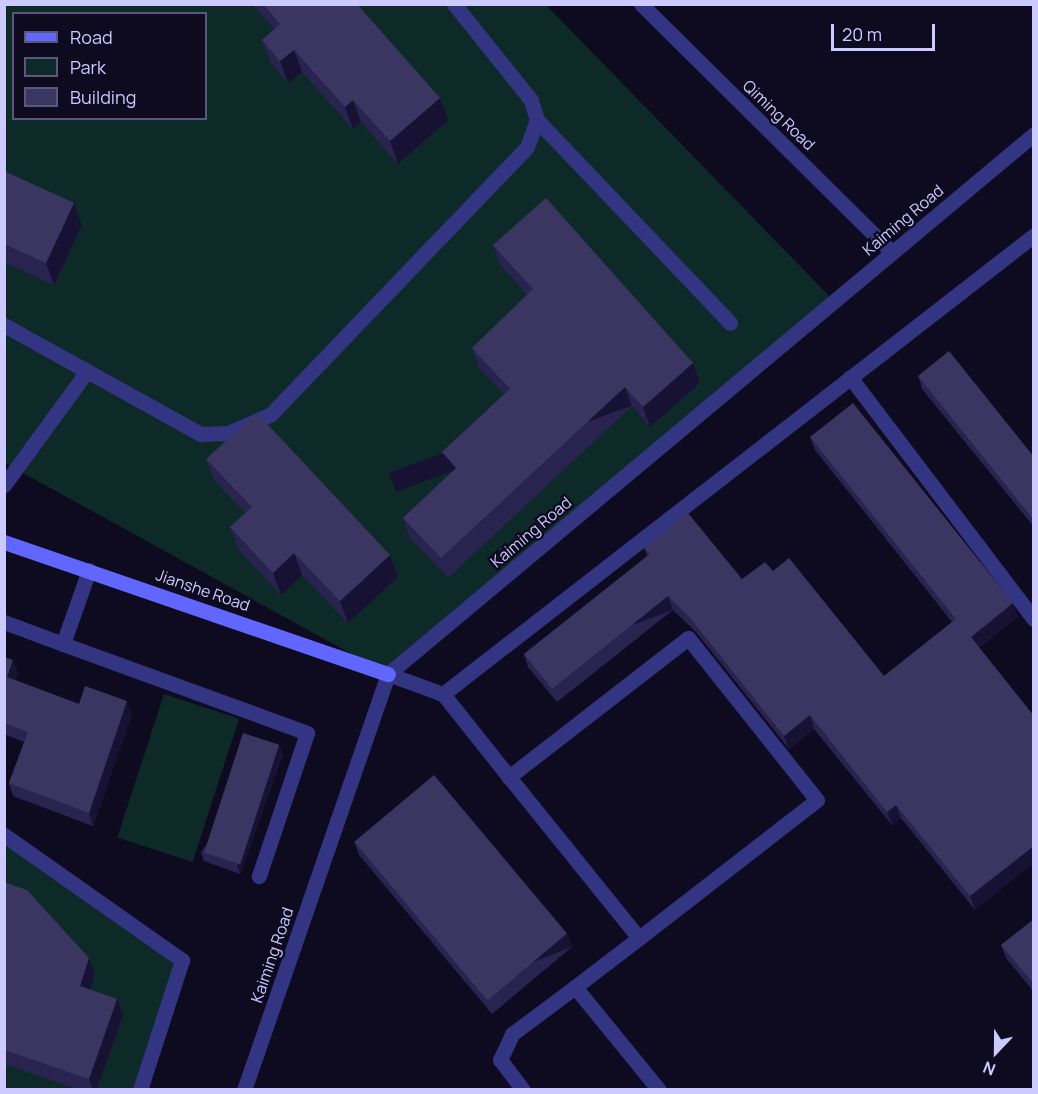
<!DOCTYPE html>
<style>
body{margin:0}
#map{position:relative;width:1038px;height:1094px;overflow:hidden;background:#0e0b20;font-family:Manrope,sans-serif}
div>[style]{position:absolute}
.green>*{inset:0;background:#0e2a28;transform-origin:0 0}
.lane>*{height:15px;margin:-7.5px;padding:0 7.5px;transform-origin:7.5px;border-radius:7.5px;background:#343582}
.street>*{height:15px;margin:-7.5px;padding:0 7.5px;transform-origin:7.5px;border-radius:7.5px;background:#343582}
.secondary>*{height:15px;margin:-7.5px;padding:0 7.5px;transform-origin:7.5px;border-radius:7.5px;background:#6166ff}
.wall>*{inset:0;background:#29234f}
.shaded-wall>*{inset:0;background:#171234;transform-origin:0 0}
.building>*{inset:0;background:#3b3562;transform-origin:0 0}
span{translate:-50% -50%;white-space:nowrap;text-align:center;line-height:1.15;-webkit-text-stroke:5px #0e0b20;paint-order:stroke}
.street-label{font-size:16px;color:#cdcaff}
.frame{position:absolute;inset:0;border:6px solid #cdcaff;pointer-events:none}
.legend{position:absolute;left:12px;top:12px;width:195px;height:108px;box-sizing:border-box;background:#0e0b20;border:2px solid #5a5779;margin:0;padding:8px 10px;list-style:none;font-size:18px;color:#cdcaff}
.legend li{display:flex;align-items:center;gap:12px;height:30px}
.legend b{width:30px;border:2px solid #5a5779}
.north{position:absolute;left:966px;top:1022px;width:60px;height:60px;-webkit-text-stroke:4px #0e0b20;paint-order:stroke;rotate:202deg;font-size:16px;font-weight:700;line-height:24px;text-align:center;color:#cdcaff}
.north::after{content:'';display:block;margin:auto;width:21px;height:27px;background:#cdcaff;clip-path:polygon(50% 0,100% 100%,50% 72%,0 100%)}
.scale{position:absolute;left:831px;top:24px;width:104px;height:27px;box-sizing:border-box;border:3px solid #cdcaff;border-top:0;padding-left:8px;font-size:18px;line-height:21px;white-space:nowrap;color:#cdcaff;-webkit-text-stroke:4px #0e0b20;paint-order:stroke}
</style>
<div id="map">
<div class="green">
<i style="clip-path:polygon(evenodd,5px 5px,546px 5px,835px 302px,388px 674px,5px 463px,5px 5px,14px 14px,206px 14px,206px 118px,14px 118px,14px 14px)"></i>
<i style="left:164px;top:694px;width:79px;height:151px;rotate:18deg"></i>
<i style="clip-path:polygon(4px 835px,182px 960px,140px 1089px,5px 1089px)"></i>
</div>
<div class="lane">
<i style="left:537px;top:120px;width:280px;rotate:46.4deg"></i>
<i style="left:4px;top:325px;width:225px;rotate:29deg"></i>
<i style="left:201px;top:434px;width:27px;rotate:-2deg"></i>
<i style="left:228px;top:433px;width:47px;rotate:-23.8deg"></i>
<i style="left:271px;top:414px;width:370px;rotate:-46.2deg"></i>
<i style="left:527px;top:147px;width:29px;rotate:-70deg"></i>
<i style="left:537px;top:120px;width:21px;rotate:-107deg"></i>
<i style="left:531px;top:100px;width:123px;rotate:-128.7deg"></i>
<i style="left:850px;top:377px;width:304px;rotate:52.8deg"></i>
<i style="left:4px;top:485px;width:141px;rotate:-53.9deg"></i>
<i style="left:89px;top:570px;width:78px;rotate:109.4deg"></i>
<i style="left:63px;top:644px;width:260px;rotate:20deg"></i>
<i style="left:307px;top:733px;width:151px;rotate:108.6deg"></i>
<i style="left:4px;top:622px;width:63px;rotate:20.4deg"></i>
<i style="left:388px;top:674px;width:59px;rotate:20deg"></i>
<i style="left:443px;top:694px;width:748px;rotate:-37.83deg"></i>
<i style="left:443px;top:694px;width:106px;rotate:51.5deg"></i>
<i style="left:509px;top:777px;width:207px;rotate:51.1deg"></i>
<i style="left:639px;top:938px;width:225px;rotate:-37.8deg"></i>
<i style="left:817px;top:800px;width:207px;rotate:-128.5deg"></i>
<i style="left:688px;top:638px;width:227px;rotate:142.2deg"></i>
<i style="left:4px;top:835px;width:218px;rotate:35.1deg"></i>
<i style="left:182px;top:960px;width:137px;rotate:107.9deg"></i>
<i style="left:639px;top:938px;width:81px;rotate:142.6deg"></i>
<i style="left:575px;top:987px;width:133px;rotate:50.8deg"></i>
<i style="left:523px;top:1090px;width:38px;rotate:-127deg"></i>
<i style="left:500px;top:1060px;width:29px;rotate:-65deg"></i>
<i style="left:512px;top:1034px;width:79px;rotate:-36.7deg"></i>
</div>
<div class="street">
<i style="left:641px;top:4px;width:353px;rotate:44.7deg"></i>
<i style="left:244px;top:1090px;width:440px;rotate:-70.9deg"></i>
<i style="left:388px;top:674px;width:842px;rotate:-39.89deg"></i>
</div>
<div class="secondary">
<i style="left:4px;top:542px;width:406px;rotate:19deg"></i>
</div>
<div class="wall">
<i style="clip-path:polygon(252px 4px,357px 4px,448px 120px,398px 164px,361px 122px,353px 129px,302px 72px,288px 83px,270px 62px,262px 40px,274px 29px)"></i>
<i style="clip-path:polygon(4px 171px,74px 203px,82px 225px,54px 285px,4px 262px)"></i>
<i style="clip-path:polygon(493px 245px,700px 383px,650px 427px,632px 406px,448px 578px,410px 538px,403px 518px,450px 474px,449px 472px,442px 452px,504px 394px,479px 368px,472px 348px,527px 295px,500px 264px)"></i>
<i style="clip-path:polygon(918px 376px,1034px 457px,1034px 527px,922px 389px)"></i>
<i style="clip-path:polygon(810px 437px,1018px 616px,979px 648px,975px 910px,901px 818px,892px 825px,814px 729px,789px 749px,696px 632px,673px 610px,557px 702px,528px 667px,524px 654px,647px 556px,644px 548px,742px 579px,773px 571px,884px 676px,952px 622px,815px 450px)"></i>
<i style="clip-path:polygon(206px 459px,398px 577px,348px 623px,302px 575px,281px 595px,238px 549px,230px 527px,245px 513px,215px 481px)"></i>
<i style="clip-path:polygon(4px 657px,18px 673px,15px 680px,79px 704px,132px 714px,93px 826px,13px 796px,9px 783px,24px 742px,4px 734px)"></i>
<i style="clip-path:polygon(279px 745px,283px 755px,240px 874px,204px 861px,201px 852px)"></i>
<i style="clip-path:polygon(354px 841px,567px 934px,572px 947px,492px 1014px,359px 855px)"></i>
<i style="clip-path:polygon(4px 882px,95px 974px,90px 989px,117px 999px,123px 1015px,97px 1089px,77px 1089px,4px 1064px)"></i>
<i style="clip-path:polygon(1034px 919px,1034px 992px,1006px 958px,1001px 945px)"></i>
</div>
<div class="shaded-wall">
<i style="clip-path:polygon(294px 50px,302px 72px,288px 83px,280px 61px)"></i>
<i style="clip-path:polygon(440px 98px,448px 120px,398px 164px,390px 141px)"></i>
<i style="clip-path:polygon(353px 100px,361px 122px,353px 129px,345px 107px)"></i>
<i style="clip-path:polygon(74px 203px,82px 225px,54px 285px,46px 263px)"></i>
<i style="clip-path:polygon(693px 363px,700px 383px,650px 427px,643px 407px)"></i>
<i style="left:625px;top:387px;width:20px;height:251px;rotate:70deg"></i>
<i style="clip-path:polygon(294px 553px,302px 575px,281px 595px,273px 573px)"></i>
<i style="clip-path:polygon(390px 555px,398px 577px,348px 623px,340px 601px)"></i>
<i style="left:668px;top:596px;width:15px;height:149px;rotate:70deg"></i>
<i style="clip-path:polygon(1013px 603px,1018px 616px,975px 651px,971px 637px)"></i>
<i style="clip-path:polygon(13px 660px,18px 673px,11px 690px,7px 677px)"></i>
<i style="clip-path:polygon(127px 701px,132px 714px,93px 826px,89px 813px)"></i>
<i style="clip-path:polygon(810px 715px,814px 729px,789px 749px,784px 736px)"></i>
<i style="clip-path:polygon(279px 745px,283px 755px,240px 874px,237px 865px)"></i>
<i style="clip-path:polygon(896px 805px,901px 818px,892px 825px,887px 812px)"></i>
<i style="clip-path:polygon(1034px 846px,1034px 863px,975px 910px,970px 896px)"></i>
<i style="left:567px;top:934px;width:14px;height:104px;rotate:69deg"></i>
<i style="clip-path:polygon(89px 958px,95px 974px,86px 1002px,80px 986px)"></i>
<i style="clip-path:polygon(117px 999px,123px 1015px,97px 1089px,93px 1089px,89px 1079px)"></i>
</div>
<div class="building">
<i style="clip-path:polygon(263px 4px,357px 4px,440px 98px,390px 141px,353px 100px,345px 107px,294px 50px,280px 61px,262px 40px,280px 24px)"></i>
<i style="clip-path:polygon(4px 171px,74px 203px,46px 263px,4px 244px)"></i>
<i style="clip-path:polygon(546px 198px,693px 363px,643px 407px,625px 387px,441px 558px,403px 518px,456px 468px,442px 452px,510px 389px,472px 348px,533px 289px,493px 245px)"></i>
<i style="clip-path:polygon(949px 351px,1034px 457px,1034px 520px,918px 376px)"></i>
<i style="clip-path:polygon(853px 403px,1013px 603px,971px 637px,1034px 716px,1034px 846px,970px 896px,896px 805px,887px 812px,810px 715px,784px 736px,691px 619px,668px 596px,552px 689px,524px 654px,650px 554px,644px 548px,688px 513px,742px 579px,765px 562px,773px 571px,789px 558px,884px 676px,956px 619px,810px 437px)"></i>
<i style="clip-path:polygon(257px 413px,390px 555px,340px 601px,294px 553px,273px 573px,230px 527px,252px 507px,206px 459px)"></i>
<i style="clip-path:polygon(4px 657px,13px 660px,7px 677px,79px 704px,85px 686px,127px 701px,89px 813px,9px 783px,28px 732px,4px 723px)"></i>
<i style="left:243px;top:733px;width:38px;height:126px;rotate:18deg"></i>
<i style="left:434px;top:775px;width:207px;height:104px;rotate:50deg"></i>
<i style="clip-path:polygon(4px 882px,27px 890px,89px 958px,80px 986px,117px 999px,89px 1079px,4px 1050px)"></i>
<i style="clip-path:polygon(1034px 919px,1034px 984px,1001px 945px)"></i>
</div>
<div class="street-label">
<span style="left:779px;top:115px;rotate:44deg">Qiming Road</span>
<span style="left:903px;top:220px;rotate:-40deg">Kaiming Road</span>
<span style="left:531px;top:532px;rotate:-40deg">Kaiming Road</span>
<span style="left:203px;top:590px;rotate:19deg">Jianshe Road</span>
<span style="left:272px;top:955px;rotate:-71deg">Kaiming Road</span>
</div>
<div class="frame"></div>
<ul class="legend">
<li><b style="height:8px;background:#6166ff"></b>Road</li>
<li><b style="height:16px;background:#0e2a28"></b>Park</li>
<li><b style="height:16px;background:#3b3562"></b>Building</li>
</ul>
<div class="north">N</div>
<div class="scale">20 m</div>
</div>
